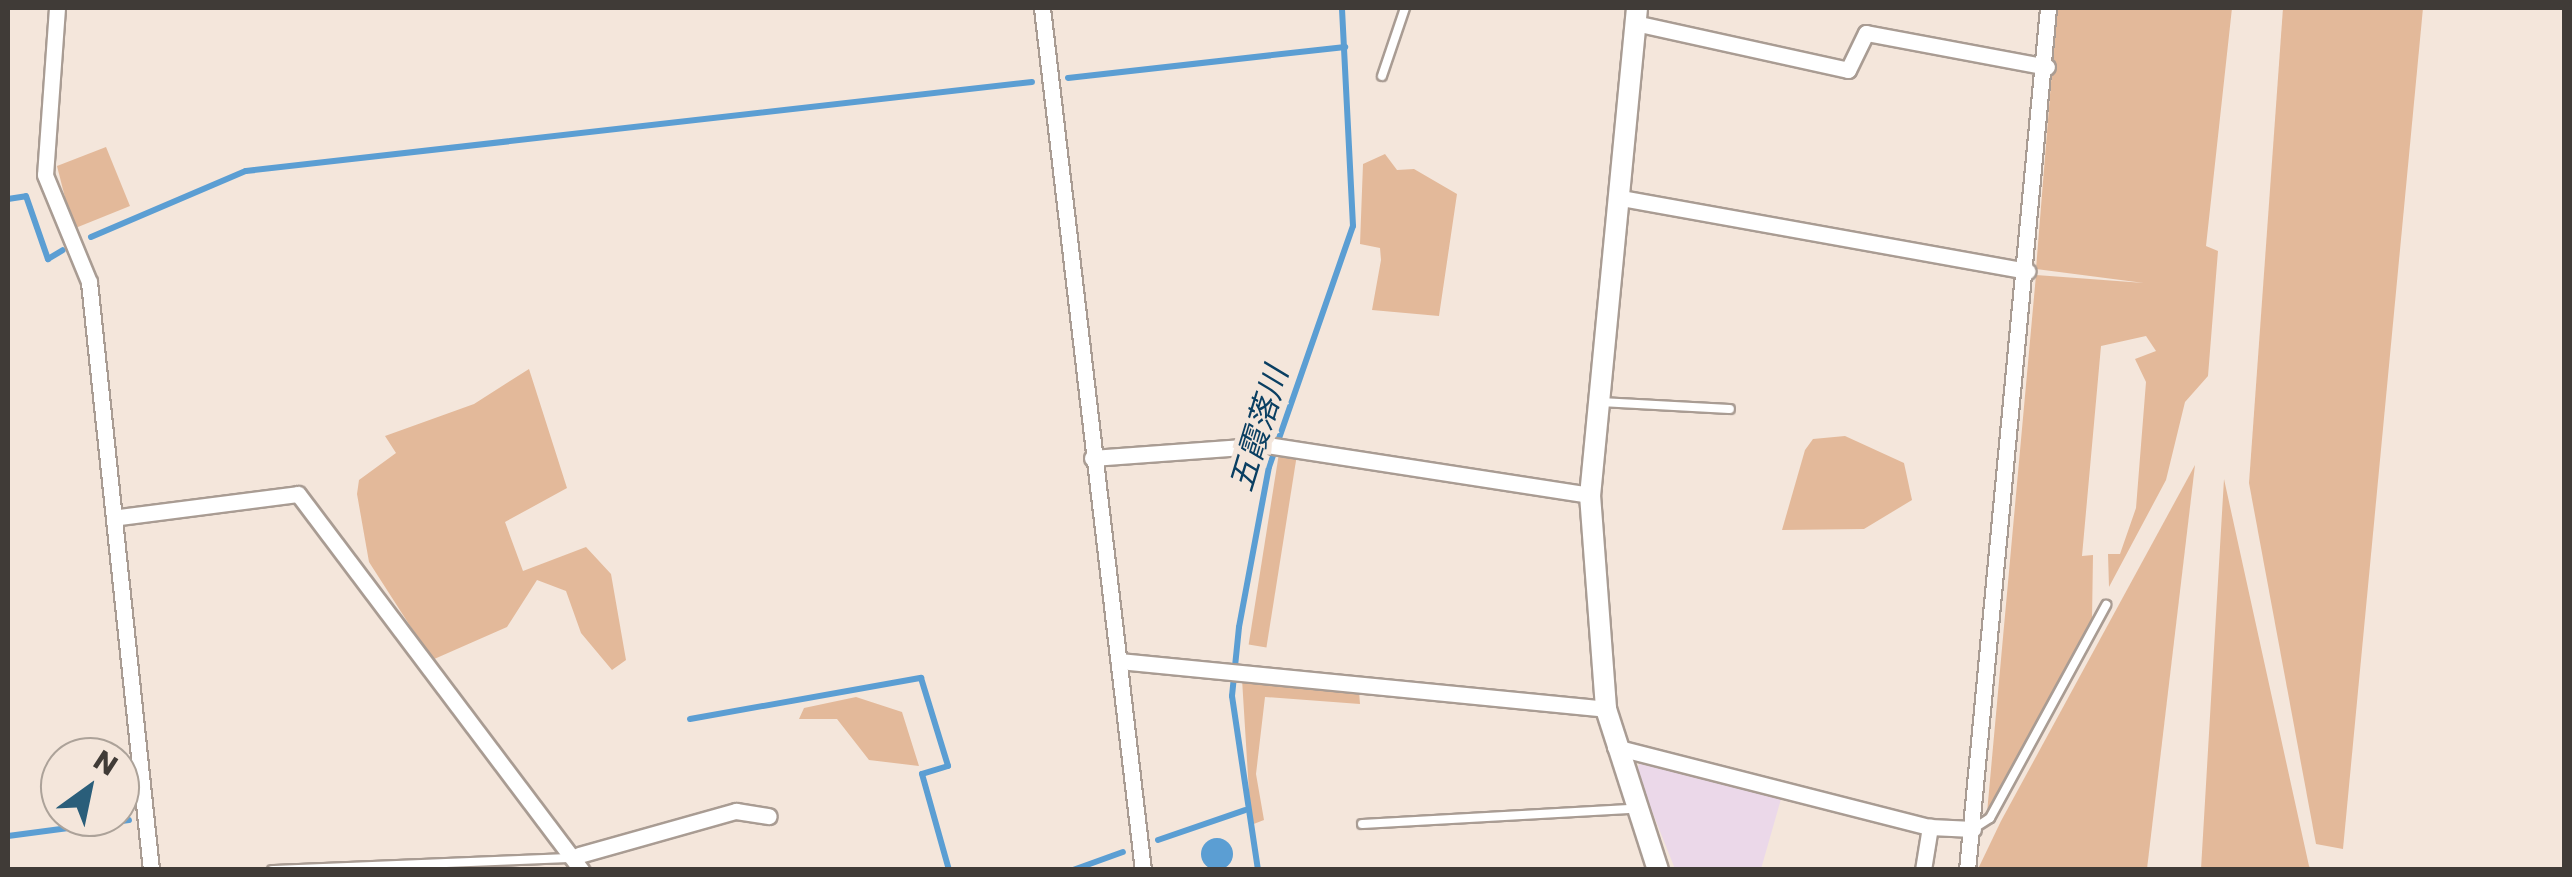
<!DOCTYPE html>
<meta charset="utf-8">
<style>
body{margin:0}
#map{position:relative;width:2572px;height:877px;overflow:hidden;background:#f4e6db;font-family:Poppins,"Noto Sans JP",sans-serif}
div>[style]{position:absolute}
.industrial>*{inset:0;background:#ebd8e9}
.green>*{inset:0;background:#e3b99a;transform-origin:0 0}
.water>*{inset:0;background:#5b9ed3}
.round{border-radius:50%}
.stream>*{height:6px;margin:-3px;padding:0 3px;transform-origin:3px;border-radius:3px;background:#5b9ed3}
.roads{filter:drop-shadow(2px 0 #a99c93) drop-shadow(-2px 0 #a99c93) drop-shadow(0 2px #a99c93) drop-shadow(0 -2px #a99c93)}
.service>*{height:8px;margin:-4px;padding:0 4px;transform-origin:4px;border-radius:4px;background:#fff}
.minor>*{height:15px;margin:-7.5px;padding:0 7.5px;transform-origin:7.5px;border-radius:7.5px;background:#fff}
.tertiary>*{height:20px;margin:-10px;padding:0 10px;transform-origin:10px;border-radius:10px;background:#fff}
span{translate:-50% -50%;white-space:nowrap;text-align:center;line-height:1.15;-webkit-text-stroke:10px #f4e6db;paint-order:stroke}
.water-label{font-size:32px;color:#0a3f62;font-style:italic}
.frame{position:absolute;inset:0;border:10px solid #403b37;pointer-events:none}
.north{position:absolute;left:40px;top:737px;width:100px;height:100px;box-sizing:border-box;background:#f4e6db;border:2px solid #aca299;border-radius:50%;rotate:33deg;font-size:28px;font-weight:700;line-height:40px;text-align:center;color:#403b37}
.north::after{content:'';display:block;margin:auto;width:35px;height:45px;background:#2a5e7a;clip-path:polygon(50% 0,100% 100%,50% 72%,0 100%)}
</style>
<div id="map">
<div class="industrial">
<i style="clip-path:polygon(1641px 761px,1781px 799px,1761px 869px,1675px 869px,1636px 771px)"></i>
</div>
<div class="green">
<i style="clip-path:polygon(2057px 8px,2232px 8px,2206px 246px,2218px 251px,2208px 376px,2185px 402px,2166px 480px,2109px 587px,2108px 554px,2120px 554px,2136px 508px,2146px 382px,2135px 359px,2156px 351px,2146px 336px,2101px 346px,2082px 556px,2093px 555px,2092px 620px,1987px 813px,2036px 275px,2144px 283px,2036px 269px)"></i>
<i style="clip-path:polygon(2283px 8px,2423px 8px,2343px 849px,2316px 844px,2249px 483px)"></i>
<i style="clip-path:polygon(106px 147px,130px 206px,73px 229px,57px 166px)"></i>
<i style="clip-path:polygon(1385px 154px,1397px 170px,1414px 169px,1457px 194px,1439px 316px,1372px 310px,1381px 260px,1380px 248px,1360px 244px,1363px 164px)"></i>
<i style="clip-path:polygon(529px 369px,567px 488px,505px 522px,523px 571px,586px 547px,611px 574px,626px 660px,612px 670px,581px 633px,566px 591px,537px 580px,507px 627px,432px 660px,369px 562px,357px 494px,359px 480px,396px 453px,385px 436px,474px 404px)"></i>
<i style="clip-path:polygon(1845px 436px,1904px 463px,1912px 500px,1864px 529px,1782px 530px,1805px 450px,1813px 439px)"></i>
<i style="left:1279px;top:453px;width:18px;height:194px;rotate:9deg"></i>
<i style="clip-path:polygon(2195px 465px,2147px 869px,1978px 869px,2001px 821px)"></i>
<i style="clip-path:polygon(2224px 479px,2309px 866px,2311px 869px,2201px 869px)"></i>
<i style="clip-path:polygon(1242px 679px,1359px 691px,1360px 704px,1265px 697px,1256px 774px,1264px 820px,1251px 825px)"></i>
<i style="clip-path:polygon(856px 697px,902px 712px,919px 766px,869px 760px,837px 719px,799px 719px,804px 708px)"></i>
</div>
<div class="water">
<i class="round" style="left:1201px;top:838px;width:32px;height:32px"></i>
</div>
<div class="stream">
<i style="left:1068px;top:78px;width:279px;rotate:-6.4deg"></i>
<i style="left:8px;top:199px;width:18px;rotate:-9deg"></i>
<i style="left:26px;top:196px;width:67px;rotate:70.8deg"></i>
<i style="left:48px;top:259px;width:17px;rotate:-31deg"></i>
<i style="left:91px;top:237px;width:168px;rotate:-23.1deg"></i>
<i style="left:246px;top:171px;width:791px;rotate:-6.46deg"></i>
<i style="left:690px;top:719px;width:235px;rotate:-10.1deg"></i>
<i style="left:921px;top:678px;width:92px;rotate:72.9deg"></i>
<i style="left:948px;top:766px;width:27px;rotate:163deg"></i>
<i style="left:922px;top:774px;width:100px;rotate:74.3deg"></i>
<i style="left:8px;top:836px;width:122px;rotate:-7.5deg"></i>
<i style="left:1158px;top:840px;width:92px;rotate:-19deg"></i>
<i style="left:1073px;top:870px;width:53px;rotate:-19.8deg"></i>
<i style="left:1258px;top:870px;width:176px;rotate:-98.5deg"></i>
<i style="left:1232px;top:696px;width:69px;rotate:-84.2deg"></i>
<i style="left:1239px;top:627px;width:163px;rotate:-79.4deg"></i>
<i style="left:1269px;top:467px;width:255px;rotate:-70.8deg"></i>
<i style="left:1353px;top:226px;width:218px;rotate:-92.9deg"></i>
</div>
<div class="roads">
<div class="service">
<i style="left:1382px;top:76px;width:72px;rotate:-71.3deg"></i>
<i style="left:1600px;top:402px;width:130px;rotate:3.1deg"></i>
<i style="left:1362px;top:824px;width:272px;rotate:-3.2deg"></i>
<i style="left:1973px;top:829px;width:20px;rotate:-33deg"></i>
<i style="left:1990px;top:818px;width:243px;rotate:-61.4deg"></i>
<i style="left:272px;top:870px;width:299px;rotate:-2.3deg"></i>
</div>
<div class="minor">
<i style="left:57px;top:8px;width:167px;rotate:94.1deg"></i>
<i style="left:45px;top:175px;width:116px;rotate:67.6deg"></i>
<i style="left:89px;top:282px;width:591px;rotate:83.98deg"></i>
<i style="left:1042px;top:8px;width:868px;rotate:83.32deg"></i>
<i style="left:1635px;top:23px;width:218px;rotate:12.4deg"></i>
<i style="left:1848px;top:70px;width:41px;rotate:-64.1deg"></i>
<i style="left:1866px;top:33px;width:184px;rotate:10.6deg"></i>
<i style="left:1621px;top:198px;width:413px;rotate:10.2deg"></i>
<i style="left:1092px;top:458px;width:175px;rotate:-4.2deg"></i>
<i style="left:1267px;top:445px;width:327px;rotate:8.8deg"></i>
<i style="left:119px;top:517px;width:180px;rotate:-7.3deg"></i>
<i style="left:298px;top:494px;width:471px;rotate:53deg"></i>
<i style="left:1119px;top:661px;width:489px;rotate:5.6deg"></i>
<i style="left:1615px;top:747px;width:325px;rotate:14.3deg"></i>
<i style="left:1930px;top:827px;width:43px;rotate:2.7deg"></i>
<i style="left:579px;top:855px;width:163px;rotate:-15.7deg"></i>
<i style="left:736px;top:811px;width:33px;rotate:9deg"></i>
<i style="left:1923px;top:870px;width:44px;rotate:-80.8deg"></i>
<i style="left:1967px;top:870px;width:866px;rotate:-84.63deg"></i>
</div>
<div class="tertiary">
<i style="left:1637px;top:8px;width:489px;rotate:95.5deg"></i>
<i style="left:1590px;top:495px;width:215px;rotate:85.7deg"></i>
<i style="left:1606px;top:709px;width:169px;rotate:72.1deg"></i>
</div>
</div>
<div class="water-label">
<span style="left:1259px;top:429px;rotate:-73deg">五霞落川</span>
</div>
<div class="frame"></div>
<div class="north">N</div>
</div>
